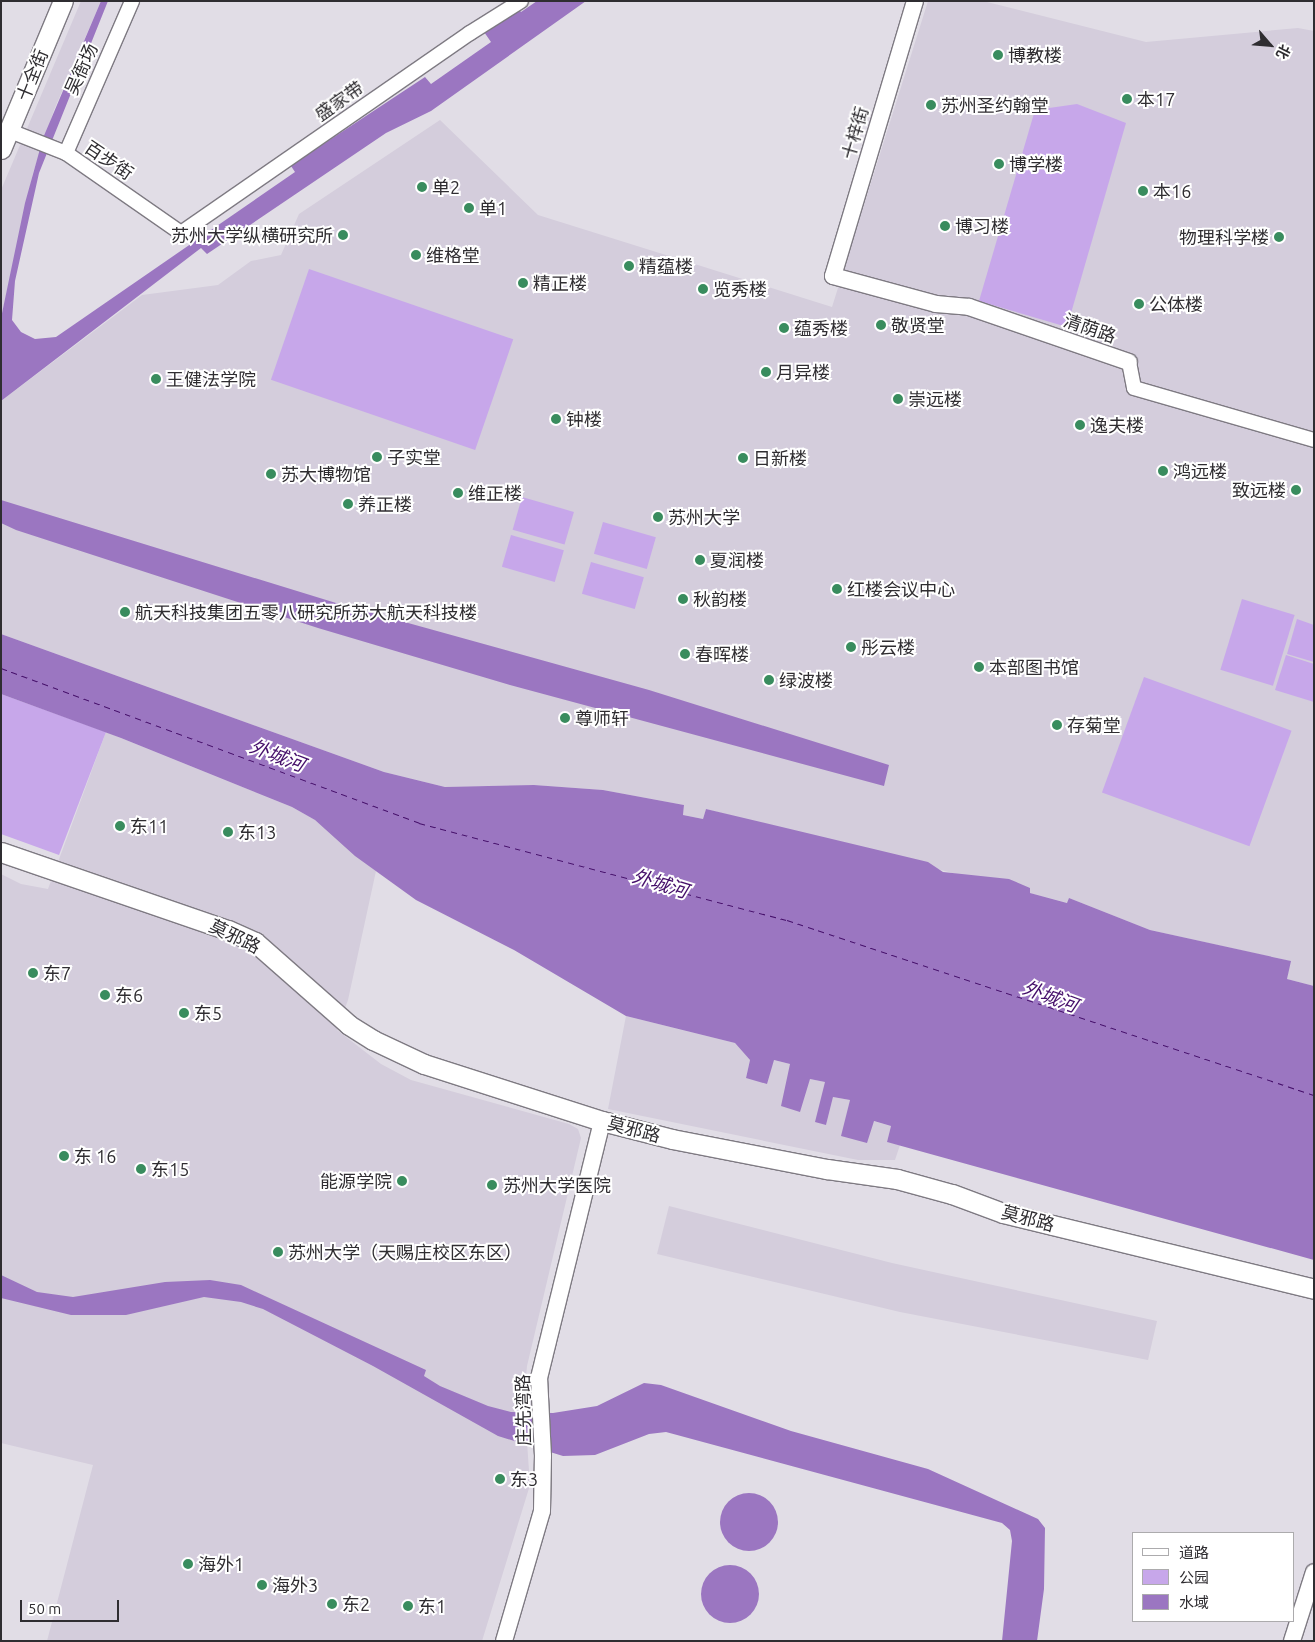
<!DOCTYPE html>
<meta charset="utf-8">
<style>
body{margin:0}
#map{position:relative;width:1315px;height:1642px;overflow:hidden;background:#e1dde6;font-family:Ubuntu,"Noto Sans SC",sans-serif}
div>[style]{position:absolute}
.built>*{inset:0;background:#d4cddc}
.green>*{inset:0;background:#c7a7ea;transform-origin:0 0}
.water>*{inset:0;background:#9b76c1}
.round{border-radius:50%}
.ferry>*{height:1px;margin-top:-0.5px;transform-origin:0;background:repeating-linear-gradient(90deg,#450f6a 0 6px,transparent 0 11px)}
.roads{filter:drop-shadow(1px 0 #7e7a82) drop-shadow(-1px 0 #7e7a82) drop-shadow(0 1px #7e7a82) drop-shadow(0 -1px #7e7a82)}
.minor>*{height:14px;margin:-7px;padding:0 7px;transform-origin:7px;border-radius:7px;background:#fff}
.tertiary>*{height:16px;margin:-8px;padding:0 8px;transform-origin:8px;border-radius:8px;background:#fff}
.secondary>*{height:19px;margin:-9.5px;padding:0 9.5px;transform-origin:9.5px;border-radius:9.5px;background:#fff}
.dots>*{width:14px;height:14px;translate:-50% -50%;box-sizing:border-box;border:2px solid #fff;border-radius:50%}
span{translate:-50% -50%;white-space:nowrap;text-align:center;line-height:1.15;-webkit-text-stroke:4px #fff;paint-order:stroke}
.poi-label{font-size:18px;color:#2f2d31}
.left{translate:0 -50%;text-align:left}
.right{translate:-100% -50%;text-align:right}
.street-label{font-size:18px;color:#2f2d31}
.water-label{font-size:19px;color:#450f6a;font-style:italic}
.frame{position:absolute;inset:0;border:2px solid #2f2d31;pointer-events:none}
.legend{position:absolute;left:1132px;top:1532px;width:162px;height:90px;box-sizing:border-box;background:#fff;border:1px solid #acabad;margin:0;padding:6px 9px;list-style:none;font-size:15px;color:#2f2d31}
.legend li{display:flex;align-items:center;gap:10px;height:25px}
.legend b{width:25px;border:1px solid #acabad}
.north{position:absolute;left:1245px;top:20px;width:50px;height:50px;-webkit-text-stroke:4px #fff;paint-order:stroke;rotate:117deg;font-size:14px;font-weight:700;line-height:20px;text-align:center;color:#2f2d31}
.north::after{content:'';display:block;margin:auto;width:18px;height:22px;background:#2f2d31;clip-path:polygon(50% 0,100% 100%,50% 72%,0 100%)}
.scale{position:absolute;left:20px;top:1600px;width:99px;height:22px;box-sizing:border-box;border:2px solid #2f2d31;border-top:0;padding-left:6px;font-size:15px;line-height:18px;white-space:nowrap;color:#2f2d31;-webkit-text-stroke:4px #fff;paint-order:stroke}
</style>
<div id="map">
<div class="built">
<i style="clip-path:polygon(81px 1px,101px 1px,54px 110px,33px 173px,1px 318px,1px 190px)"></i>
<i style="clip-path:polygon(928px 1px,983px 1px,1146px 42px,1298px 28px,1314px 31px,1314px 986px,1287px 979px,1290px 961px,1150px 930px,1069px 898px,1068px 903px,706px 809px,703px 819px,683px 815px,684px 805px,603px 790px,534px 785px,445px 787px,384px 772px,1px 634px,1px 401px,142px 295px,218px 285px,251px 261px,281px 255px,299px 214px,440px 120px,538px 215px,832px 307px)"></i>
<i style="clip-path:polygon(106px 732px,292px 807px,315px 820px,376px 871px,348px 1000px,337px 1030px,381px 1064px,411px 1080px,569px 1124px,578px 1129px,581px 1138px,527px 1366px,524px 1399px,530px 1485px,482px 1641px,47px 1641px,93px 1465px,1px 1443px,1px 874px,21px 884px,48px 889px)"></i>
<i style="clip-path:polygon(626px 1016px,735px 1043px,750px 1060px,746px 1078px,773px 1060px,790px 1064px,810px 1079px,825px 1082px,826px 1125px,833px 1097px,850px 1100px,842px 1136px,873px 1121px,891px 1126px,887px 1142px,900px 1145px,895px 1160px,858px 1160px,608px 1109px)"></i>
<i style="clip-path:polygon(669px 1206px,892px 1263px,1157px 1321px,1148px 1360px,900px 1312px,657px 1254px)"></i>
</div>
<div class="green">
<i style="clip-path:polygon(1077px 104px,1126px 123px,1067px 327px,979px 301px,1035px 110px)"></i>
<i style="left:309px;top:269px;width:216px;height:117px;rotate:19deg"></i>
<i style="left:522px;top:497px;width:54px;height:34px;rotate:16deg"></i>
<i style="left:603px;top:522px;width:55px;height:33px;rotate:16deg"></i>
<i style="left:511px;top:535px;width:55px;height:33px;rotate:16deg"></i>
<i style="left:591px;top:562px;width:55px;height:33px;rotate:16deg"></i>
<i style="left:1242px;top:599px;width:55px;height:74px;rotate:17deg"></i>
<i style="clip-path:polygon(1297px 619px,1314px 625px,1314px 662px,1287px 654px)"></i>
<i style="clip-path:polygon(1286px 655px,1314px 664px,1314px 702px,1275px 690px)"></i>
<i style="left:1144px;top:677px;width:157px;height:123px;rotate:20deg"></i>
<i style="clip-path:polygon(1px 694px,106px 732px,59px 855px,1px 834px)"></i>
</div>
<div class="water">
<i style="clip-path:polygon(101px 1px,108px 1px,39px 173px,15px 281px,12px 320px,21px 332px,35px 339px,56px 337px,295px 172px,291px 166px,325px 143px,425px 77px,431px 84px,491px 42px,482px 29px,517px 7px,521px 12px,537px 1px,586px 1px,431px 111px,386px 133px,207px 254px,201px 248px,1px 401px,1px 318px,25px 203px,43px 138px)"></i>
<i style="clip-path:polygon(1px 500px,336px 603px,649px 690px,889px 765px,884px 786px,510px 685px,318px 628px,16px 530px,1px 523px)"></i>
<i style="clip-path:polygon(1px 634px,384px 772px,445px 787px,534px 785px,603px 790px,684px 805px,683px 815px,703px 819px,706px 809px,928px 862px,943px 872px,1009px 879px,1030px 888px,1030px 893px,1067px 903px,1069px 898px,1150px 930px,1291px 961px,1287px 979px,1314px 986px,1314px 1260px,887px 1142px,891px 1126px,874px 1121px,867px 1143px,841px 1136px,850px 1100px,833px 1097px,826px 1125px,815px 1122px,825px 1082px,810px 1079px,800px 1112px,781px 1106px,790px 1064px,774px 1060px,767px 1084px,746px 1078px,750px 1060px,735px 1043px,626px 1016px,514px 950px,416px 900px,355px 856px,315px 820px,292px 807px,121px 738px,1px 694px)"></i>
<i style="clip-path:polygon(1px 1275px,37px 1292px,73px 1297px,165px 1282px,210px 1280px,241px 1285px,426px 1370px,424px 1376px,440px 1386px,488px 1406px,511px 1412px,553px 1413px,597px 1406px,644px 1383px,661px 1385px,791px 1431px,928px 1469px,1038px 1519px,1045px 1528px,1044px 1589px,1037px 1641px,1002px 1641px,1012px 1541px,1010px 1530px,1002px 1523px,666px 1432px,649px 1434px,595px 1455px,563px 1456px,498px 1436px,373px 1366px,263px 1309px,241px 1302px,204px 1297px,126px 1315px,71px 1315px,1px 1298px)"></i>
<i class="round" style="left:720px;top:1493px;width:58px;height:58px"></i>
<i class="round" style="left:701px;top:1565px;width:58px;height:58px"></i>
</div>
<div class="ferry">
<i style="left:1px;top:668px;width:446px;rotate:20.3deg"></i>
<i style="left:419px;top:823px;width:381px;rotate:14.8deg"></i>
<i style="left:787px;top:920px;width:555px;rotate:18.37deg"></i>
</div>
<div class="roads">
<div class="minor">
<i style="left:10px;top:131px;width:60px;rotate:21.4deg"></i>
<i style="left:66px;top:153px;width:140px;rotate:34.8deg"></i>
<i style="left:181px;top:233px;width:351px;rotate:-34.7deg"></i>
<i style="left:470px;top:33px;width:60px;rotate:-32.1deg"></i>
<i style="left:66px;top:153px;width:166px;rotate:-66.5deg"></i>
<i style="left:1129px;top:362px;width:26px;rotate:79deg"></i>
<i style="left:1134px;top:388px;width:187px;rotate:16.1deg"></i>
</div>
<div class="tertiary">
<i style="left:915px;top:1px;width:287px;rotate:106.6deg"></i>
<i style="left:833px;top:276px;width:107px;rotate:15.2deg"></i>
<i style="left:936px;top:304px;width:33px;rotate:5deg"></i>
<i style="left:969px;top:307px;width:169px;rotate:19deg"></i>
<i style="left:504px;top:1641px;width:135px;rotate:-73.7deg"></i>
<i style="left:542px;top:1511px;width:55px;rotate:-89deg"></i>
<i style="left:543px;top:1456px;width:78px;rotate:-92.9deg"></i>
<i style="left:539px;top:1378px;width:265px;rotate:-76.2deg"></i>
<i style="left:1292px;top:1641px;width:72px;rotate:-72.3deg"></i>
</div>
<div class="secondary">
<i style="left:1px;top:149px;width:160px;rotate:-67.3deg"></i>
<i style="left:1px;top:852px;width:240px;rotate:19deg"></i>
<i style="left:228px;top:930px;width:30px;rotate:24deg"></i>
<i style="left:255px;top:942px;width:125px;rotate:41.4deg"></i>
<i style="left:349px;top:1025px;width:28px;rotate:32deg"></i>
<i style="left:373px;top:1040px;width:56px;rotate:25.2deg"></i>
<i style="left:424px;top:1064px;width:187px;rotate:17.8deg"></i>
<i style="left:602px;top:1121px;width:72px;rotate:14.4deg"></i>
<i style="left:672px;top:1139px;width:158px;rotate:11deg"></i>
<i style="left:827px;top:1169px;width:71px;rotate:8.1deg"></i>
<i style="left:897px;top:1179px;width:57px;rotate:15.3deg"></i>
<i style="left:952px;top:1194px;width:54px;rotate:20.4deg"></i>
<i style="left:1003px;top:1213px;width:320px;rotate:13.7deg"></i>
</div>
</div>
<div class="dots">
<i style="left:998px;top:55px;background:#398c5e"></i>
<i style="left:1127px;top:99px;background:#398c5e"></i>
<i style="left:931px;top:105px;background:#398c5e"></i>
<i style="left:999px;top:164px;background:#398c5e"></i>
<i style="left:422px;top:187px;background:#398c5e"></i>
<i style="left:1143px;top:191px;background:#398c5e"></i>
<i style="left:469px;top:208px;background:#398c5e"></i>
<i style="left:945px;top:226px;background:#398c5e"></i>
<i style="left:343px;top:235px;background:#398c5e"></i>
<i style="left:1279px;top:237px;background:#398c5e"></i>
<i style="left:416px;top:255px;background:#398c5e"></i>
<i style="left:629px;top:266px;background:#398c5e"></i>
<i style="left:523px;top:283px;background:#398c5e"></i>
<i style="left:703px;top:289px;background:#398c5e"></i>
<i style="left:1139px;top:304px;background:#398c5e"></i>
<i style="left:881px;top:325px;background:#398c5e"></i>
<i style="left:784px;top:328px;background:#398c5e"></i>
<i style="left:766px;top:372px;background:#398c5e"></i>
<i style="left:156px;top:379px;background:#398c5e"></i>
<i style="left:898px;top:399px;background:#398c5e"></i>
<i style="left:556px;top:419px;background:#398c5e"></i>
<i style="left:1080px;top:425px;background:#398c5e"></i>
<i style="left:377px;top:457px;background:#398c5e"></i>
<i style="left:743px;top:458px;background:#398c5e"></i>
<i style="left:1163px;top:471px;background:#398c5e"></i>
<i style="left:271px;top:474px;background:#398c5e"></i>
<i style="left:1296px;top:490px;background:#398c5e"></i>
<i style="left:458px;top:493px;background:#398c5e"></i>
<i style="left:348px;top:504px;background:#398c5e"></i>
<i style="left:658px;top:517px;background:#398c5e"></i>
<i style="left:700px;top:560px;background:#398c5e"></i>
<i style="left:837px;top:589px;background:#398c5e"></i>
<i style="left:683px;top:599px;background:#398c5e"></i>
<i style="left:125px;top:612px;background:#398c5e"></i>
<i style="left:851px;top:647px;background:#398c5e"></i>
<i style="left:685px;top:654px;background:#398c5e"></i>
<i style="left:979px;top:667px;background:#398c5e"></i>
<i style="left:769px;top:680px;background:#398c5e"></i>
<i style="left:565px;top:718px;background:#398c5e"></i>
<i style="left:1057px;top:725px;background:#398c5e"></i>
<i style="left:120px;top:826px;background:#398c5e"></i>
<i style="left:228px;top:832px;background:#398c5e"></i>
<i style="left:33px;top:973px;background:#398c5e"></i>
<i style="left:105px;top:995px;background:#398c5e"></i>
<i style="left:184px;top:1013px;background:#398c5e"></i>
<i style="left:64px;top:1156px;background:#398c5e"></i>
<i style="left:141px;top:1169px;background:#398c5e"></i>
<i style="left:402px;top:1181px;background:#398c5e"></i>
<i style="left:492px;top:1185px;background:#398c5e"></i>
<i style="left:278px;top:1252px;background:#398c5e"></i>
<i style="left:500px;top:1479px;background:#398c5e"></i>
<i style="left:188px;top:1564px;background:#398c5e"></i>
<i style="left:262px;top:1585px;background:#398c5e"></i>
<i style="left:332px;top:1604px;background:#398c5e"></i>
<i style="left:408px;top:1606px;background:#398c5e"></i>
</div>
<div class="poi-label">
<span class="left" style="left:1008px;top:55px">博教楼</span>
<span class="left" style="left:1137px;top:99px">本17</span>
<span class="left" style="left:941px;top:105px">苏州圣约翰堂</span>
<span class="left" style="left:1009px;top:164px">博学楼</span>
<span class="left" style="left:432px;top:187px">单2</span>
<span class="left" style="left:1153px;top:191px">本16</span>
<span class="left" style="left:479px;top:208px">单1</span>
<span class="left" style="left:955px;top:226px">博习楼</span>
<span class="right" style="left:333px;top:235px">苏州大学纵横研究所</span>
<span class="right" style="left:1269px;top:237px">物理科学楼</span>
<span class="left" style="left:426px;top:255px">维格堂</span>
<span class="left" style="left:639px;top:266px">精蕴楼</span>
<span class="left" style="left:533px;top:283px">精正楼</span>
<span class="left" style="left:713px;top:289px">览秀楼</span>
<span class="left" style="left:1149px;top:304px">公体楼</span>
<span class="left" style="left:891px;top:325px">敬贤堂</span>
<span class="left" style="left:794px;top:328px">蕴秀楼</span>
<span class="left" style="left:776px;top:372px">月异楼</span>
<span class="left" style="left:166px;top:379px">王健法学院</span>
<span class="left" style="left:908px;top:399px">崇远楼</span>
<span class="left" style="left:566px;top:419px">钟楼</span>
<span class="left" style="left:1090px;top:425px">逸夫楼</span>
<span class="left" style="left:387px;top:457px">子实堂</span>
<span class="left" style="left:753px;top:458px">日新楼</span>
<span class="left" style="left:1173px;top:471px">鸿远楼</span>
<span class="left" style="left:281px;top:474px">苏大博物馆</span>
<span class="right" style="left:1286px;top:490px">致远楼</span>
<span class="left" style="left:468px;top:493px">维正楼</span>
<span class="left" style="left:358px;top:504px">养正楼</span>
<span class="left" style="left:668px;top:517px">苏州大学</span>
<span class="left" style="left:710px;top:560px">夏润楼</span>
<span class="left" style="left:847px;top:589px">红楼会议中心</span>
<span class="left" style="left:693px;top:599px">秋韵楼</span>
<span class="left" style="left:135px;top:612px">航天科技集团五零八研究所苏大航天科技楼</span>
<span class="left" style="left:861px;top:647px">彤云楼</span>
<span class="left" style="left:695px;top:654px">春晖楼</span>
<span class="left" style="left:989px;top:667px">本部图书馆</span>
<span class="left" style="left:779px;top:680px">绿波楼</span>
<span class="left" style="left:575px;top:718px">尊师轩</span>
<span class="left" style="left:1067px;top:725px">存菊堂</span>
<span class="left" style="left:130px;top:826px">东11</span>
<span class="left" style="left:238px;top:832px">东13</span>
<span class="left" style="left:43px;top:973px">东7</span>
<span class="left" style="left:115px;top:995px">东6</span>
<span class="left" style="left:194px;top:1013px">东5</span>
<span class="left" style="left:74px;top:1156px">东 16</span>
<span class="left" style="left:151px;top:1169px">东15</span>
<span class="right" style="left:392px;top:1181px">能源学院</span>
<span class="left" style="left:503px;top:1185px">苏州大学医院</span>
<span class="left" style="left:288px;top:1252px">苏州大学（天赐庄校区东区）</span>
<span class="left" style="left:510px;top:1479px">东3</span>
<span class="left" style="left:198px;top:1564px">海外1</span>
<span class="left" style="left:272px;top:1585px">海外3</span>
<span class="left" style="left:342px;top:1604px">东2</span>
<span class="left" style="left:418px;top:1606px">东1</span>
</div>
<div class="street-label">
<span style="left:81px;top:69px;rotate:-66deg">吴衙场</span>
<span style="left:32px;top:75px;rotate:-68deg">十全街</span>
<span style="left:339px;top:101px;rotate:-35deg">盛家带</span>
<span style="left:855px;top:133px;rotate:-74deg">十梓街</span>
<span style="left:109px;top:160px;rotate:34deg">百步街</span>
<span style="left:1090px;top:328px;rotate:19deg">清荫路</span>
<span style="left:235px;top:936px;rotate:26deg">莫邪路</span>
<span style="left:634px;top:1129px;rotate:15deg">莫邪路</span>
<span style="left:1028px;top:1218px;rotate:15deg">莫邪路</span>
<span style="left:523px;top:1410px;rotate:-91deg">庄先湾路</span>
</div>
<div class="water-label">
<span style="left:277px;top:756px;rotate:21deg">外城河</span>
<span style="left:660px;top:884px;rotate:17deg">外城河</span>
<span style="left:1050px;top:997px;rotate:20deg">外城河</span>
</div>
<div class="frame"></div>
<ul class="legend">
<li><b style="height:6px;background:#fff"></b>道路</li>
<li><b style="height:14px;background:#c7a7ea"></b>公园</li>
<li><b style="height:14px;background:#9b76c1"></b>水域</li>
</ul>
<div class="north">北</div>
<div class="scale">50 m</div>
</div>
